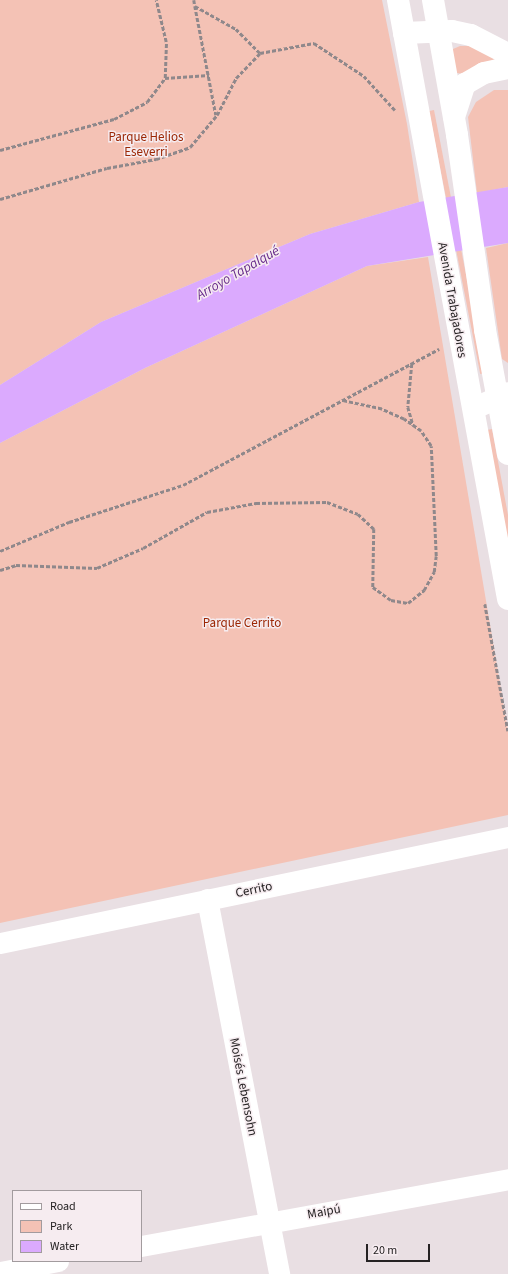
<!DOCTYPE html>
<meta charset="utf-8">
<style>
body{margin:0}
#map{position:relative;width:508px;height:1274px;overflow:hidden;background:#e9dfe3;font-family:"Source Sans 3",sans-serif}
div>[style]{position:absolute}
.green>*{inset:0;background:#f4c2b5;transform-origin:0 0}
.water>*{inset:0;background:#dbaafe}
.path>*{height:2.5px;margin-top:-1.25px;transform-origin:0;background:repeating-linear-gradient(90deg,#8f888b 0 4px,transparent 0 6px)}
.minor>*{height:21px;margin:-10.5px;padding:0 10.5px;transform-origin:10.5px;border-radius:10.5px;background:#fff}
.tertiary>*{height:22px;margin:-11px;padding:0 11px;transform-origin:11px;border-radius:11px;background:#fff}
.secondary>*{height:22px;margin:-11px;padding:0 11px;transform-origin:11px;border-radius:11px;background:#fff}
span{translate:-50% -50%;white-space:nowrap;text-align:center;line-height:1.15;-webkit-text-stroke:3px #f6ecf0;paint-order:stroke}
.park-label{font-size:13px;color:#9b2705}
.street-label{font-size:13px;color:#252223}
.water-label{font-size:14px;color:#672a8b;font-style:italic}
.legend{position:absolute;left:12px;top:1190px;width:130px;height:72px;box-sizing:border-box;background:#f6ecf0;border:1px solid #a29b9e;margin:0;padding:5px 7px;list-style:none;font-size:12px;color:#252223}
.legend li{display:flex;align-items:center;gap:8px;height:20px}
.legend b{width:20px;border:1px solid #a29b9e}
.scale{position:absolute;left:366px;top:1244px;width:64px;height:18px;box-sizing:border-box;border:2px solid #252223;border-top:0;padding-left:5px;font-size:12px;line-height:14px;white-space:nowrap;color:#252223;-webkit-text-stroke:3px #f6ecf0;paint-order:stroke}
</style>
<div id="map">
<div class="green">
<i style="clip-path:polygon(0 0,382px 0,407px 124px,419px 202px,310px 234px,101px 322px,0 385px)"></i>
<i style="clip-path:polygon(460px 46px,470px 46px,497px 58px,463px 74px,457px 73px,449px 57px,453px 49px)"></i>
<i style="clip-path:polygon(494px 90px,508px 90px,508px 187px,477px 193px,468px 117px,476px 102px)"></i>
<i style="left:434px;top:110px;width:268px;height:5px;rotate:79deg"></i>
<i style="clip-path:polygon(508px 243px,508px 363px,502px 359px,486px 248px)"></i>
<i style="clip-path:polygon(428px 257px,508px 731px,508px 815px,0 923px,0 443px,145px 368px,367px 266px)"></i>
<i style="clip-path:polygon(492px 429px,508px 515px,508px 543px,487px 430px)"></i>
</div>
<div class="water">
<i style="clip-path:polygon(508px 187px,508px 243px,367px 266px,145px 368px,0 443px,0 385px,101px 322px,310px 234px,419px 202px)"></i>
</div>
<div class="path">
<i style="left:194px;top:0;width:6px;rotate:81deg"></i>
<i style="left:195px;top:6px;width:47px;rotate:29.3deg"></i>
<i style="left:236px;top:29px;width:34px;rotate:45deg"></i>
<i style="left:195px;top:6px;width:111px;rotate:79.1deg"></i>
<i style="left:165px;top:78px;width:44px;rotate:-3.9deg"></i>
<i style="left:0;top:150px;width:118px;rotate:-15.2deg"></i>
<i style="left:114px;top:119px;width:37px;rotate:-27deg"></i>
<i style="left:147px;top:102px;width:30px;rotate:-53deg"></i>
<i style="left:165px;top:78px;width:36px;rotate:-88deg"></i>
<i style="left:166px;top:42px;width:43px;rotate:-103.4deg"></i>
<i style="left:0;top:199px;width:111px;rotate:-16.2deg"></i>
<i style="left:107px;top:168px;width:50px;rotate:-10.4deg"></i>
<i style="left:156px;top:159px;width:36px;rotate:-19deg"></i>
<i style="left:190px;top:147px;width:42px;rotate:-49.8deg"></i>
<i style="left:217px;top:115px;width:42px;rotate:-62.8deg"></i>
<i style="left:236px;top:78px;width:35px;rotate:-46deg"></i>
<i style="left:260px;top:53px;width:55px;rotate:-10.5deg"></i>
<i style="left:314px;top:43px;width:60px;rotate:33.4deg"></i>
<i style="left:364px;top:76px;width:46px;rotate:47.6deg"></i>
<i style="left:412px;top:364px;width:43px;rotate:95.3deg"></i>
<i style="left:408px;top:407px;width:19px;rotate:74deg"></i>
<i style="left:0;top:551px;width:75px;rotate:-22.8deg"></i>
<i style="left:69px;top:522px;width:120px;rotate:-18deg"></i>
<i style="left:183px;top:485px;width:290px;rotate:-28deg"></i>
<i style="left:0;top:570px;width:17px;rotate:-17deg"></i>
<i style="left:16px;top:565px;width:81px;rotate:2.1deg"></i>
<i style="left:97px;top:568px;width:50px;rotate:-23.5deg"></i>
<i style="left:143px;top:548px;width:73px;rotate:-29.4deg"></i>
<i style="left:207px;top:512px;width:50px;rotate:-10.4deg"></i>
<i style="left:256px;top:503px;width:71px;rotate:-0.8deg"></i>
<i style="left:327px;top:502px;width:33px;rotate:21deg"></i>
<i style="left:358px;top:514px;width:22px;rotate:43deg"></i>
<i style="left:374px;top:529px;width:58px;rotate:91deg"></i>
<i style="left:373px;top:587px;width:22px;rotate:36deg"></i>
<i style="left:391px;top:600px;width:17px;rotate:10deg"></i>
<i style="left:408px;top:603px;width:21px;rotate:-39deg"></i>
<i style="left:424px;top:590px;width:21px;rotate:-61deg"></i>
<i style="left:434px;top:572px;width:16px;rotate:-83deg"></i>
<i style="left:436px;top:556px;width:110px;rotate:-92.6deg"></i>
<i style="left:431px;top:446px;width:18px;rotate:-124deg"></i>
<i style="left:421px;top:431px;width:21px;rotate:-145deg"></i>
<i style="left:404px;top:419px;width:24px;rotate:-156deg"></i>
<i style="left:382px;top:409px;width:39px;rotate:-168deg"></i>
<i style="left:485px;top:604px;width:129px;rotate:79.7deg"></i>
</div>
<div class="minor">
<i style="left:207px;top:899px;width:382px;rotate:79.1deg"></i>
<i style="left:0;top:943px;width:519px;rotate:-11.79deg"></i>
<i style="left:141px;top:1246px;width:373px;rotate:-10.3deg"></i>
<i style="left:0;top:1272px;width:59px;rotate:-10.7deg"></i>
</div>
<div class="tertiary">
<i style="left:404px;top:33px;width:48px;rotate:-2.4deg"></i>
<i style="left:452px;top:31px;width:19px;rotate:12deg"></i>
<i style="left:471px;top:35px;width:42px;rotate:27.2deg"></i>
<i style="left:454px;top:117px;width:35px;rotate:-72deg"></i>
<i style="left:465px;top:84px;width:22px;rotate:-30deg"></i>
<i style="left:484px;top:73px;width:25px;rotate:-12deg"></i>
<i style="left:475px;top:408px;width:36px;rotate:-24deg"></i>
</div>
<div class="secondary">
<i style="left:398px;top:0;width:609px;rotate:79.59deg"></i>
<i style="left:433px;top:0;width:137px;rotate:79.9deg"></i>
<i style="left:457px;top:135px;width:197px;rotate:81.8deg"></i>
<i style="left:485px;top:330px;width:126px;rotate:79.5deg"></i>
</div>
<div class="park-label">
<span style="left:146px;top:145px">Parque Helios<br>Eseverri</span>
<span style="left:242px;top:623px">Parque Cerrito</span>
</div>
<div class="street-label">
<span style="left:452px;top:300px;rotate:80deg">Avenida Trabajadores</span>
<span style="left:254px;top:890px;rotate:-12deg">Cerrito</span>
<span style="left:243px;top:1087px;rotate:79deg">Moisés Lebensohn</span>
<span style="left:324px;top:1212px;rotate:-10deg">Maipú</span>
</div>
<div class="water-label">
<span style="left:238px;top:273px;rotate:-30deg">Arroyo Tapalqué</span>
</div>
<ul class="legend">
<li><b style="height:5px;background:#fff"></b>Road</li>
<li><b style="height:11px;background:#f4c2b5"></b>Park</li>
<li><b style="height:11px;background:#dbaafe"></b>Water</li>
</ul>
<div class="scale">20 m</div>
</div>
